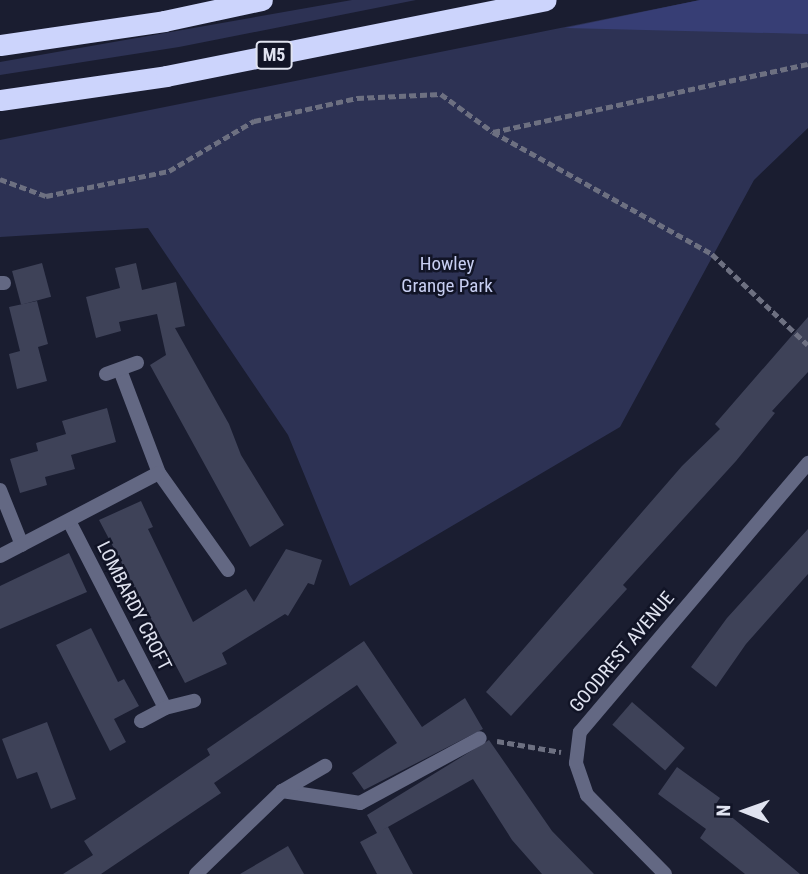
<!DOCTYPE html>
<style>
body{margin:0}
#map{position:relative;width:808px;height:874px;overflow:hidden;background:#1a1d30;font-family:"Roboto Condensed",sans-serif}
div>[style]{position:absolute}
.green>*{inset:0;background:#2d3254}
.forest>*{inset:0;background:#373e75}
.building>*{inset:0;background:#3e4258;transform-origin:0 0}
.path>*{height:4.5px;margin-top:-2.25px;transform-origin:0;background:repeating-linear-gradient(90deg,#6d7081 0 7px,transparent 0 10.5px)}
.service>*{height:14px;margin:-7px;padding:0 7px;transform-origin:7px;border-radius:7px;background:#636883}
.minor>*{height:14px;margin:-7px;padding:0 7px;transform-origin:7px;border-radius:7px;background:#636883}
.motorway>*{height:21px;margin:-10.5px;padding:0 10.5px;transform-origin:10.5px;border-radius:10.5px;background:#ccd4fc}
span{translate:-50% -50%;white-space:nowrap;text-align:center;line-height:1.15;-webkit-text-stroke:5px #111426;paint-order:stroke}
.shield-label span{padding:2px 5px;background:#111426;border:2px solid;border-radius:5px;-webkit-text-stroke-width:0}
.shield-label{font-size:18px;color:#e0e3f0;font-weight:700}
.park-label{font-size:19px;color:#c7cef1}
.street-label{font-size:19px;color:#e0e3f0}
.north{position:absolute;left:710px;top:776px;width:70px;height:70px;-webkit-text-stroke:5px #111426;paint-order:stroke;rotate:271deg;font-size:19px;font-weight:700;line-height:28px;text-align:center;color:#e0e3f0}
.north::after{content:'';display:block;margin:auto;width:24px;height:32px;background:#e0e3f0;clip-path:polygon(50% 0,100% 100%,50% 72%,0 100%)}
</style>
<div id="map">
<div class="green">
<i style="clip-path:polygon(352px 0,416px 0,179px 47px,0 75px,0 62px)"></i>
<i style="clip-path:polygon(700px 0,808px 0,808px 128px,754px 180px,620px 427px,350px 586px,288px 435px,148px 228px,0 237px,0 140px)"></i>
</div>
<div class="forest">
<i style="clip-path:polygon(700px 0,808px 0,808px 34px,565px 28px)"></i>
</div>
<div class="building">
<i style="left:42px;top:263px;width:35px;height:31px;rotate:75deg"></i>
<i style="clip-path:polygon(136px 263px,142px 290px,176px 282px,185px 326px,175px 328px,229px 424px,241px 455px,284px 525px,250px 547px,150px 365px,166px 355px,157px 314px,119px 322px,121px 331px,96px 338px,86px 297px,120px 288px,115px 268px)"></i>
<i style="clip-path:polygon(37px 301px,48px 344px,38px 347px,47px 381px,17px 389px,9px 354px,20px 351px,9px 307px)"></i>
<i style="clip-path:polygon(808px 317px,808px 372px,772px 411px,775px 413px,736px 461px,623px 585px,627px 589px,511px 716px,486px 692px,682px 466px,720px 429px,715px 424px)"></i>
<i style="clip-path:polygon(107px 408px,116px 442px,71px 455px,75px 469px,45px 477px,47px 485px,20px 493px,10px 459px,38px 451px,36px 443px,66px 434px,62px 421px)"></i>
<i style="clip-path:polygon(141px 501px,153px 527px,148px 529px,193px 622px,246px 589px,254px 602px,286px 549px,322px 560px,314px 585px,308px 583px,288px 616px,285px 614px,222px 653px,227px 664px,185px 683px,99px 520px)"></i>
<i style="clip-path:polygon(808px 529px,808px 574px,746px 644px,716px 687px,691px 667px,727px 618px)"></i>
<i style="clip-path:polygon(69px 553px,87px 592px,0 629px,0 586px)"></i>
<i style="clip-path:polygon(91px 628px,118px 682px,124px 679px,139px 706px,114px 719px,126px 742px,110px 751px,56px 645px)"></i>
<i style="clip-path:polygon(364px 641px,422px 727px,465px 698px,483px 729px,364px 790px,352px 773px,397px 743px,357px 685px,214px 783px,221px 793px,101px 874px,63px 874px,93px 855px,84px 841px,210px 755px,207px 749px)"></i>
<i style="left:632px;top:702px;width:70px;height:30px;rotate:41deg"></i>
<i style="clip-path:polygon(47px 722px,76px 799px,51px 809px,37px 772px,17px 779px,2px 739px)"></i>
<i style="clip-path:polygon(489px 740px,552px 831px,594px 874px,542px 874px,512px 840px,473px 779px,379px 832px,388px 827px,413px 874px,377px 874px,360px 842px,377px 833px,367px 815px)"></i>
<i style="clip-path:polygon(677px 767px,720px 798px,716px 804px,800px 874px,745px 874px,700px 838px,706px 829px,658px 794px)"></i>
<i style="clip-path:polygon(288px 846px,304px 874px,240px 874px)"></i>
</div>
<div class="path">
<i style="left:493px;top:132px;width:322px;rotate:-12.2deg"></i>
<i style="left:0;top:179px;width:49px;rotate:20.3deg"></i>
<i style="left:46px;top:196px;width:126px;rotate:-11.5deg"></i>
<i style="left:169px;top:171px;width:99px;rotate:-30.5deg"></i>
<i style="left:254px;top:121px;width:106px;rotate:-12.6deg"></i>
<i style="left:357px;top:98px;width:84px;rotate:-2.7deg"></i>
<i style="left:441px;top:94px;width:64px;rotate:36.2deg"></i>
<i style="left:493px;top:132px;width:251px;rotate:29.1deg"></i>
<i style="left:712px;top:254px;width:132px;rotate:43.5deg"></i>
<i style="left:497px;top:741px;width:65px;rotate:9.8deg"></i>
</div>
<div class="service">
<i style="left:282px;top:791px;width:79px;rotate:8.7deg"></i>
<i style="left:360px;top:803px;width:136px;rotate:-28.4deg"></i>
</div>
<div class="minor">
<i style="left:0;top:283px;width:4px"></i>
<i style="left:120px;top:370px;width:110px;rotate:69.3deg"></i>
<i style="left:159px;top:473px;width:119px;rotate:54.6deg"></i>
<i style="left:106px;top:374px;width:33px;rotate:-20deg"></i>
<i style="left:0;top:490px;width:59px;rotate:68.2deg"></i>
<i style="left:69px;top:521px;width:210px;rotate:62.8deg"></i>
<i style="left:0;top:556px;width:179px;rotate:-27.6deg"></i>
<i style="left:141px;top:721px;width:27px;rotate:-28deg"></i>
<i style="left:165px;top:708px;width:30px;rotate:-14deg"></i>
<i style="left:196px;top:874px;width:120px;rotate:-44deg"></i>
<i style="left:282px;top:791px;width:50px;rotate:-30.2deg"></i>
<i style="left:665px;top:874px;width:111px;rotate:-134.6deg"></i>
<i style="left:587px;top:795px;width:34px;rotate:-109deg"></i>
<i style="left:576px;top:763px;width:31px;rotate:-83deg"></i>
<i style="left:580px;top:732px;width:353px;rotate:-49.7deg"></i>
</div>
<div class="motorway">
<i style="left:0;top:45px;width:166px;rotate:-8.3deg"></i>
<i style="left:164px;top:21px;width:100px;rotate:-12.1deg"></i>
<i style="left:0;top:100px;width:168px;rotate:-8.2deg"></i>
<i style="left:166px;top:76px;width:387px;rotate:-11.3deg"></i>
</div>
<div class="shield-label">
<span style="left:274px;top:55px">M5</span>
</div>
<div class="park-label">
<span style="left:447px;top:275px">Howley<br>Grange Park</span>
</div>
<div class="street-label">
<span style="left:134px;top:606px;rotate:63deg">LOMBARDY CROFT</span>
<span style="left:622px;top:652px;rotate:-50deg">GOODREST AVENUE</span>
</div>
<div class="north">N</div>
</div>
